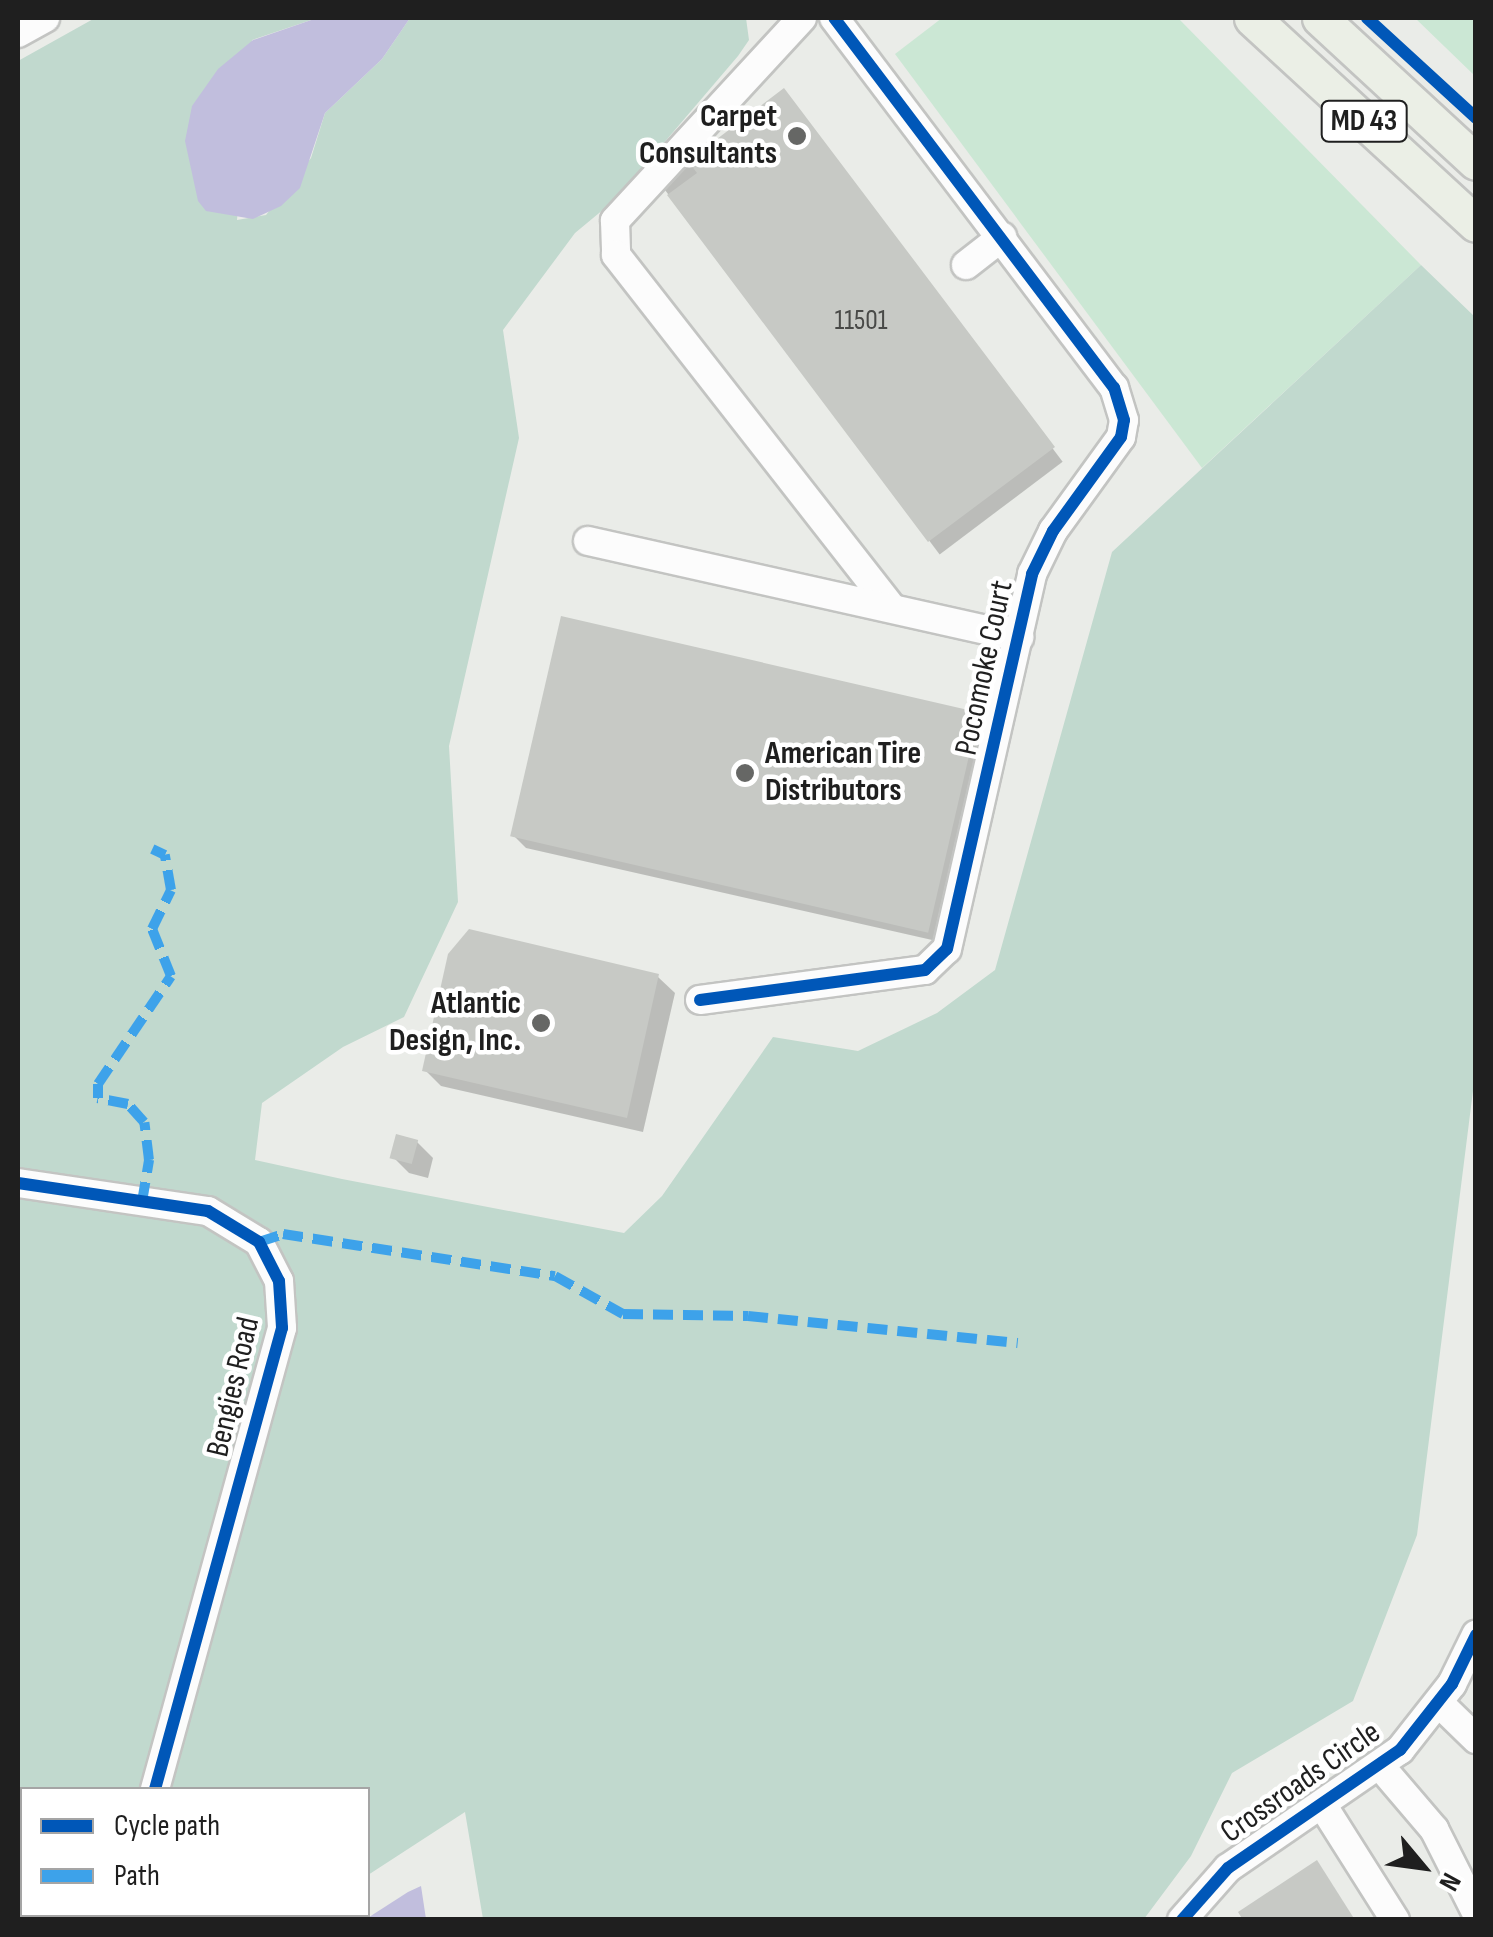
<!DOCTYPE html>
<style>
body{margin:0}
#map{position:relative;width:1493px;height:1937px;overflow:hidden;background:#eaece8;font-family:"Sofia Sans Condensed",sans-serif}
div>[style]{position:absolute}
.grass>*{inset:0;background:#cbe7d4}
.forest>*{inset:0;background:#c1d9ce}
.water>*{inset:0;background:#c1bedd}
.shadow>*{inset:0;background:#0003;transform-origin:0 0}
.building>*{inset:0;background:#c7c9c5;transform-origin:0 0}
.roads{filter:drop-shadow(2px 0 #c3c4c2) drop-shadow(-2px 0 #c3c4c2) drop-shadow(0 2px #c3c4c2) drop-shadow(0 -2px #c3c4c2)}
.minor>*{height:28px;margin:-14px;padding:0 14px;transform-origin:14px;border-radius:14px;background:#fcfcfc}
.major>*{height:35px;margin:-17.5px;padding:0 17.5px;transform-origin:17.5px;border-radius:17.5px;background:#ebefe6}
.quiet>*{height:10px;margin-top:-5px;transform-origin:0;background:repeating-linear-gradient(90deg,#3da2ea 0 20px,transparent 0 30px)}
.cycleway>*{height:12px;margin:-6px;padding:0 6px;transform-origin:6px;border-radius:6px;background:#0057b8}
.dots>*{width:28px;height:28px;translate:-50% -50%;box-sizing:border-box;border:5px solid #fff;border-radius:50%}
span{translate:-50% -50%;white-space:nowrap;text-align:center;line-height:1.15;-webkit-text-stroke:9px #fff;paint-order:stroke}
.number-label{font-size:28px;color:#494a48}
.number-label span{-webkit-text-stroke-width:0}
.shield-label span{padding:2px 8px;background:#fff;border:2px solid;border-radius:8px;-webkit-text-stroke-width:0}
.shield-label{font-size:30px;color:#1f1f1f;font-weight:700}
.poi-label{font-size:32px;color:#1f1f1f;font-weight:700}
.right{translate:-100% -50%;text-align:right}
.left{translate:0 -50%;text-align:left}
.street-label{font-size:32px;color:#1f1f1f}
.frame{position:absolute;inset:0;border:20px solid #1f1f1f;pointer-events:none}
.legend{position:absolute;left:20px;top:1787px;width:350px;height:130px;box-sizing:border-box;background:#fff;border:2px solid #a5a5a5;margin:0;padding:12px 18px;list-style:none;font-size:30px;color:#1f1f1f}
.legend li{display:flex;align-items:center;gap:20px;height:50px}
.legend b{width:50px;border:2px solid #a5a5a5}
.north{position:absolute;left:1373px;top:1817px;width:100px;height:100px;-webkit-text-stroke:8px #fff;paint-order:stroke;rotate:119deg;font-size:28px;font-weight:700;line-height:40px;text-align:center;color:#1f1f1f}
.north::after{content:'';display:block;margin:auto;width:35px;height:45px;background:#1f1f1f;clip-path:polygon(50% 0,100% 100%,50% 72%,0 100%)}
</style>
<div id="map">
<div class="grass">
<i style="clip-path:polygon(942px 18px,1178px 18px,1421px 265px,1202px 468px,895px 54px)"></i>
<i style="clip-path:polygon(1415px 18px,1475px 18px,1475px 76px)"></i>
</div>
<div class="forest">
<i style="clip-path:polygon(95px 18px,317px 18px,252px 40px,237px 220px,266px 215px,311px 158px,325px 113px,382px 59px,410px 18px,746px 18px,749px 40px,738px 56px,616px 199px,575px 233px,503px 330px,519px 438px,449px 746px,458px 902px,404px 1017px,343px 1047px,262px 1103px,255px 1160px,342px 1179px,624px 1233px,662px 1196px,773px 1037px,858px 1051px,937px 1013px,995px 970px,1112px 552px,1421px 265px,1475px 317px,1476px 1067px,1417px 1535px,1353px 1701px,1232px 1773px,1191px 1856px,1144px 1919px,483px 1919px,465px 1812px,368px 1875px,368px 1790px,22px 1790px,22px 1914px,306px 1915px,18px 1919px,18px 61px)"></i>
</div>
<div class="water">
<i style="clip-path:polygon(317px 18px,410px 18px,382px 59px,325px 113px,300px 188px,281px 206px,253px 219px,206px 211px,198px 201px,185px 141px,192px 106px,218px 69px,253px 40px)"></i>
<i style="clip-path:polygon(421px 1886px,426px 1919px,366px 1919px,408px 1892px)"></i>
</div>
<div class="shadow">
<i style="left:784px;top:92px;width:463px;height:154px;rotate:53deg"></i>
<i style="clip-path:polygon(978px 712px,990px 724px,941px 942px,526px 848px,514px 836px)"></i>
<i style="clip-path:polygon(658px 977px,675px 993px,643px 1132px,441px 1086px,425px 1070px)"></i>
<i style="clip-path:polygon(417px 1142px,433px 1158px,428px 1178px,409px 1173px,393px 1157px)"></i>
</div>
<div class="building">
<i style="clip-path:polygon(784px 88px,1055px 447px,928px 542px,667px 195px,697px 173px,688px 161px)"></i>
<i style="left:561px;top:616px;width:429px;height:226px;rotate:13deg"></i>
<i style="clip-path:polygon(469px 929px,659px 974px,627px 1118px,422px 1071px,448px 954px)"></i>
<i style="left:396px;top:1134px;width:23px;height:25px;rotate:15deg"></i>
<i style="clip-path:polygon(1317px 1860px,1355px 1920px,1243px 1920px,1238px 1912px)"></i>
</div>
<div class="roads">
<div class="minor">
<i style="left:802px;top:18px;width:276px;rotate:132.7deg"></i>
<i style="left:615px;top:221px;width:34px;rotate:88deg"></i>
<i style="left:616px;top:255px;width:445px;rotate:52deg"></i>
<i style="left:18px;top:33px;width:31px;rotate:-29deg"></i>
<i style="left:966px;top:265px;width:46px;rotate:-37.9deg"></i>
<i style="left:588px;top:541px;width:442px;rotate:12.6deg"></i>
<i style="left:700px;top:1000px;width:227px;rotate:-7.6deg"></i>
<i style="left:925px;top:970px;width:30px;rotate:-44deg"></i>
<i style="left:947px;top:949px;width:385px;rotate:-77.2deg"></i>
<i style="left:1032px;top:574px;width:48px;rotate:-64deg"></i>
<i style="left:1053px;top:531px;width:116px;rotate:-54.1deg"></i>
<i style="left:1121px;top:437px;width:17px;rotate:-80deg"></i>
<i style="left:1124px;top:420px;width:34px;rotate:-107deg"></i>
<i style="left:1114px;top:388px;width:464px;rotate:-127.1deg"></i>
<i style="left:18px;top:1183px;width:192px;rotate:8.4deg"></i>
<i style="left:208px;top:1211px;width:60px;rotate:31.3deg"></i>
<i style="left:259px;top:1242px;width:44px;rotate:62.9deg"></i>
<i style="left:279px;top:1281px;width:47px;rotate:86.3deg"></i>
<i style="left:282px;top:1328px;width:479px;rotate:105.4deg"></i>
<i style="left:1439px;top:1703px;width:52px;rotate:44.2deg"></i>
<i style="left:1381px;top:1767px;width:82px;rotate:49.5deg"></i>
<i style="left:1434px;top:1829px;width:93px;rotate:63.2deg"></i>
<i style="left:1323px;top:1806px;width:135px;rotate:57.7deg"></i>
<i style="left:120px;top:1920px;width:6px;rotate:-81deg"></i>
<i style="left:1182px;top:1920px;width:69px;rotate:-48.5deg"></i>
<i style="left:1228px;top:1868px;width:209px;rotate:-34.5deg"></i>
<i style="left:1400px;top:1750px;width:84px;rotate:-51.8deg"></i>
<i style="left:1452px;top:1684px;width:55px;rotate:-63.9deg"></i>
</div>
<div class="major">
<i style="left:1252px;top:18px;width:304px;rotate:42.6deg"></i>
<i style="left:1320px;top:18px;width:212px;rotate:42.7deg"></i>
</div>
</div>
<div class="quiet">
<i style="left:142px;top:1202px;width:43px;rotate:-80.5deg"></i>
<i style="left:149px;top:1160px;width:38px;rotate:-97deg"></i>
<i style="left:144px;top:1122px;width:24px;rotate:-132deg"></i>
<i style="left:128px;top:1104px;width:31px;rotate:-169deg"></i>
<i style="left:98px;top:1098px;width:14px;rotate:-90deg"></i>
<i style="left:98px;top:1084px;width:130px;rotate:-55.9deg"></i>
<i style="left:171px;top:976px;width:51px;rotate:-112deg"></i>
<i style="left:152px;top:929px;width:43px;rotate:-64deg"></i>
<i style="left:171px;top:890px;width:36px;rotate:-100deg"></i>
<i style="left:165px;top:855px;width:14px;rotate:-155deg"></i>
<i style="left:259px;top:1242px;width:25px;rotate:-18deg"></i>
<i style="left:283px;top:1234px;width:275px;rotate:8.8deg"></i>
<i style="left:555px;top:1276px;width:78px;rotate:29.2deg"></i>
<i style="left:623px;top:1314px;width:125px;rotate:0.9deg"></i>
<i style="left:748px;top:1316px;width:271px;rotate:5.7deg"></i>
</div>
<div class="cycleway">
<i style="left:1367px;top:18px;width:148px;rotate:42.5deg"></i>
<i style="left:700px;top:1000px;width:227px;rotate:-7.6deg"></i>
<i style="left:925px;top:970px;width:30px;rotate:-44deg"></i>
<i style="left:947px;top:949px;width:385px;rotate:-77.2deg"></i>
<i style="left:1032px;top:574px;width:48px;rotate:-64deg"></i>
<i style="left:1053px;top:531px;width:116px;rotate:-54.1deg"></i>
<i style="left:1121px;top:437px;width:17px;rotate:-80deg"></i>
<i style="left:1124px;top:420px;width:34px;rotate:-107deg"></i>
<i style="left:1114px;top:388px;width:464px;rotate:-127.1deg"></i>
<i style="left:18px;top:1183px;width:192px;rotate:8.4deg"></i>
<i style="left:208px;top:1211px;width:60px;rotate:31.3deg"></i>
<i style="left:259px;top:1242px;width:44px;rotate:62.9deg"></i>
<i style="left:279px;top:1281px;width:47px;rotate:86.3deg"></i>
<i style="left:282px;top:1328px;width:479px;rotate:105.4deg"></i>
<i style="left:1182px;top:1920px;width:69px;rotate:-48.5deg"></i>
<i style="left:1228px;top:1868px;width:209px;rotate:-34.5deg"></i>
<i style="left:1400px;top:1750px;width:84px;rotate:-51.8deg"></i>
<i style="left:1452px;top:1684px;width:55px;rotate:-63.9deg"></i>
</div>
<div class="dots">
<i style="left:797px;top:136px;background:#666765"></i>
<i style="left:745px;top:773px;background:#666765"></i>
<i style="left:541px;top:1023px;background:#666765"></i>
</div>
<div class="number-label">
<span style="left:861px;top:321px">11501</span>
</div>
<div class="shield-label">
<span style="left:1364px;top:121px">MD 43</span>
</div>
<div class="poi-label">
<span class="right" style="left:777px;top:136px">Carpet<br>Consultants</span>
<span class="left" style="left:765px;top:773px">American Tire<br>Distributors</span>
<span class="right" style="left:521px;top:1023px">Atlantic<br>Design, Inc.</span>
</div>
<div class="street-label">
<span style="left:985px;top:668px;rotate:-78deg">Pocomoke Court</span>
<span style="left:234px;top:1387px;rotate:-77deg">Bengies Road</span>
<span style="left:1301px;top:1783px;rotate:-35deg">Crossroads Circle</span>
</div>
<div class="frame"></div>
<ul class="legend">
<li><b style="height:12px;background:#0057b8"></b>Cycle path</li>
<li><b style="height:12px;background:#3da2ea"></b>Path</li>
</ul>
<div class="north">N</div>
</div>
